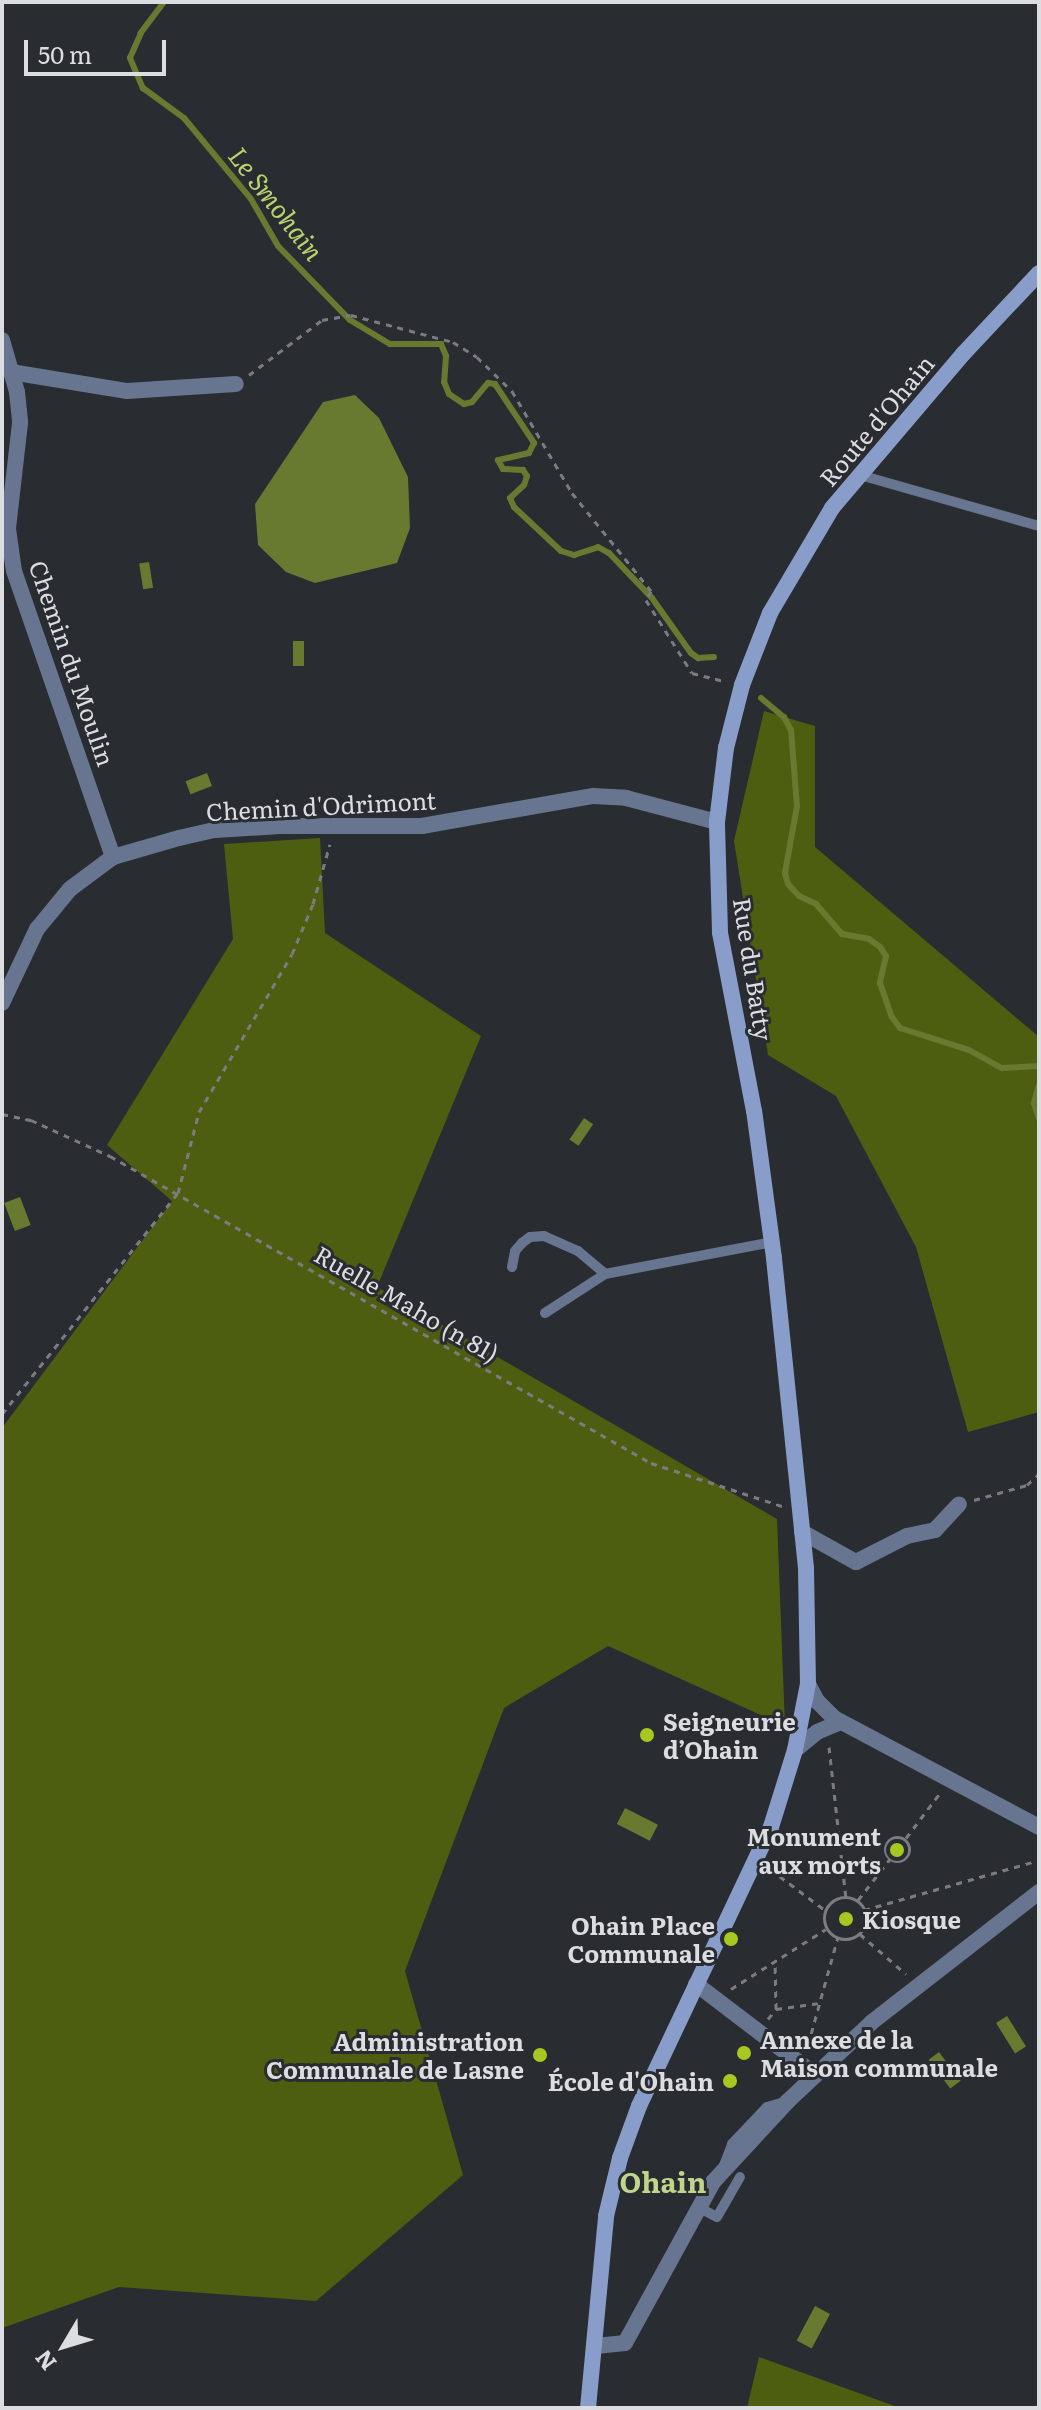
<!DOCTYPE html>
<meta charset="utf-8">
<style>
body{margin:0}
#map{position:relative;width:1041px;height:2410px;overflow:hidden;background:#292c31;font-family:Literata,serif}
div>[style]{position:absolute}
.forest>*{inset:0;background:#4e5e10}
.water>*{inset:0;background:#687a30;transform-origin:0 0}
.stream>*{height:6px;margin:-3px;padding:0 3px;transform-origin:3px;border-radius:3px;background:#687a30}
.path>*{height:3px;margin-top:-1.5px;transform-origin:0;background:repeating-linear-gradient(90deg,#7a7c81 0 6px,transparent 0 12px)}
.path>.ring{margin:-1.5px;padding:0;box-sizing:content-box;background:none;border:3px solid #7a7c81;border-radius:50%}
.service>*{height:10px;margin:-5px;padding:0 5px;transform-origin:5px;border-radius:5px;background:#677590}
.minor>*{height:16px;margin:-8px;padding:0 8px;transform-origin:8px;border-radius:8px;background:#677590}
.secondary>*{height:16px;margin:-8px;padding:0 8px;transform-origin:8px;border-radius:8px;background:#889dc9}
.dots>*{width:22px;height:22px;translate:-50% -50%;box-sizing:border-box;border:4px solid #292c31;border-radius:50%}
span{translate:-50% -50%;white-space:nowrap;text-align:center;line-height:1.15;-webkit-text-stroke:6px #292c31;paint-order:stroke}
.street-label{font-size:24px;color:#dbdde1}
.poi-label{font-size:24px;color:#dbdde1;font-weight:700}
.left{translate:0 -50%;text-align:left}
.right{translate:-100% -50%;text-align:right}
.water-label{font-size:26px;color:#b8d26d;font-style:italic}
.quarter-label{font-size:28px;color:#c0d48a;font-weight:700}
.frame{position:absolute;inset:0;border:4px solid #dbdde1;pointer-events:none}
.north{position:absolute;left:24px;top:2306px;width:80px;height:80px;-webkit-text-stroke:6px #292c31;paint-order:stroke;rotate:232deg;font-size:22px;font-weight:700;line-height:32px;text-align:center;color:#dbdde1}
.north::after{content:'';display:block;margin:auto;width:28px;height:36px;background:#dbdde1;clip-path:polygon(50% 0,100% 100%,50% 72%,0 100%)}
.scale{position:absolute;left:24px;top:40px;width:142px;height:36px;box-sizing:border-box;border:4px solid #dbdde1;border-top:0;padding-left:10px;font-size:24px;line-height:28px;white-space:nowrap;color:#dbdde1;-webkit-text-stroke:6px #292c31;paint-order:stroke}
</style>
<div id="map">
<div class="forest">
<i style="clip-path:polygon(764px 711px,815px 726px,815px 847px,1039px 1037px,1039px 1412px,968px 1432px,916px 1247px,836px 1096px,768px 1055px,734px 841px)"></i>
<i style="clip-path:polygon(320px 838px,325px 933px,481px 1036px,377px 1287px,777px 1519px,785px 1726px,608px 1646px,504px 1708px,405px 1971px,463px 2175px,316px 2301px,119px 2287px,2px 2328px,2px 1428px,172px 1201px,107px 1145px,233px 939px,224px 844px)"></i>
<i style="clip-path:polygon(759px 2357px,900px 2408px,747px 2408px)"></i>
</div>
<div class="water">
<i style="clip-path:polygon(355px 395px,379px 418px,408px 477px,410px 528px,397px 563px,315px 583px,286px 572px,258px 545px,255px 504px,323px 402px)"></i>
<i style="left:149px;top:562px;width:26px;height:10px;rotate:81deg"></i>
<i style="left:293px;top:641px;width:11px;height:25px"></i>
<i style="left:207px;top:773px;width:14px;height:23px;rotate:69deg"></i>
<i style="left:584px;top:1118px;width:11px;height:26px;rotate:34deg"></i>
<i style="left:20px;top:1197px;width:30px;height:17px;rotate:69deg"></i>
<i style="left:625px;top:1808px;width:37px;height:18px;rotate:27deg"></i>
<i style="left:1007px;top:2016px;width:36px;height:13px;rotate:58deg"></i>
<i style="left:939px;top:2052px;width:36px;height:13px;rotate:53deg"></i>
<i style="left:815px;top:2306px;width:17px;height:39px;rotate:28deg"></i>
</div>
<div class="stream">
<i style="left:164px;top:2px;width:39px;rotate:127deg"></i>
<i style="left:141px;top:33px;width:27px;rotate:114deg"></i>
<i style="left:130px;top:58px;width:33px;rotate:67deg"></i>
<i style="left:143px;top:88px;width:51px;rotate:36.2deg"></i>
<i style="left:184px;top:118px;width:105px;rotate:50.4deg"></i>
<i style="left:251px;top:199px;width:54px;rotate:60.1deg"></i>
<i style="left:278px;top:246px;width:103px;rotate:45.8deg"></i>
<i style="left:350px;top:320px;width:47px;rotate:31deg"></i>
<i style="left:390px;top:344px;width:51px"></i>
<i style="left:441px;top:344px;width:13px;rotate:67deg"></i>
<i style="left:446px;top:356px;width:26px;rotate:94deg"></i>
<i style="left:444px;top:382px;width:13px;rotate:67deg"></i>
<i style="left:449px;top:394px;width:18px;rotate:34deg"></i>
<i style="left:464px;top:404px;width:8px;rotate:-14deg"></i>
<i style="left:472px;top:402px;width:25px;rotate:-50deg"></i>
<i style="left:488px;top:383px;width:7px;rotate:8deg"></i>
<i style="left:495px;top:384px;width:71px;rotate:56.5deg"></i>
<i style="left:534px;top:443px;width:11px;rotate:117deg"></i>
<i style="left:529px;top:453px;width:32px;rotate:167deg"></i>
<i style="left:498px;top:460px;width:10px;rotate:61deg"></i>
<i style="left:503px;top:469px;width:20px;rotate:3deg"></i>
<i style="left:523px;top:470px;width:7px;rotate:56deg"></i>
<i style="left:527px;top:476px;width:9px;rotate:108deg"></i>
<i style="left:524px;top:485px;width:19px;rotate:137deg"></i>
<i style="left:510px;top:498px;width:10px;rotate:66deg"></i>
<i style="left:514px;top:507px;width:64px;rotate:43.1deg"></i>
<i style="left:561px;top:551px;width:14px;rotate:17deg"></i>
<i style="left:574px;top:555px;width:25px;rotate:-18deg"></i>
<i style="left:598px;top:547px;width:13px;rotate:29deg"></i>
<i style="left:609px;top:553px;width:62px;rotate:46.3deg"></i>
<i style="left:652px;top:598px;width:67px;rotate:54.7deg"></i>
<i style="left:691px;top:653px;width:9px;rotate:36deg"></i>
<i style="left:698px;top:658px;width:16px;rotate:-4deg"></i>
<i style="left:761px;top:698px;width:30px;rotate:40deg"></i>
<i style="left:784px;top:717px;width:15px;rotate:62deg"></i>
<i style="left:791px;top:730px;width:76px;rotate:85.5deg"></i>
<i style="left:797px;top:806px;width:68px;rotate:100.2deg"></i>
<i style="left:785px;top:873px;width:11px;rotate:75deg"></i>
<i style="left:788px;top:884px;width:16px;rotate:47deg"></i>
<i style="left:799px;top:896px;width:19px;rotate:25deg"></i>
<i style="left:816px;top:904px;width:40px;rotate:49deg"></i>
<i style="left:842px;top:934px;width:27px;rotate:10deg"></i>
<i style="left:869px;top:939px;width:14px;rotate:36deg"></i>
<i style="left:880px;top:947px;width:11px;rotate:56deg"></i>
<i style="left:886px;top:956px;width:28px;rotate:103deg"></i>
<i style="left:880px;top:983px;width:36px;rotate:71deg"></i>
<i style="left:892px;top:1017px;width:14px;rotate:54deg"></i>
<i style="left:900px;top:1028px;width:72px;rotate:17.7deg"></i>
<i style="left:969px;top:1050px;width:38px;rotate:29deg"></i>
<i style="left:1002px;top:1068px;width:37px;rotate:-3deg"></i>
<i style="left:1039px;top:1085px;width:19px;rotate:106deg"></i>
<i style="left:1034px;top:1103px;width:16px;rotate:72deg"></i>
</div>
<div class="path">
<i style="left:249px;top:375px;width:91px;rotate:-37deg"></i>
<i style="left:322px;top:320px;width:29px;rotate:-10deg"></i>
<i style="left:351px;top:315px;width:106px;rotate:14.8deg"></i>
<i style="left:453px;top:342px;width:28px;rotate:32deg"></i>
<i style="left:477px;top:357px;width:49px;rotate:44.2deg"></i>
<i style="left:512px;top:391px;width:118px;rotate:59.5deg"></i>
<i style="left:572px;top:493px;width:126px;rotate:51.1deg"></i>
<i style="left:651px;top:591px;width:10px;rotate:119deg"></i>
<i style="left:646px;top:600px;width:86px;rotate:57.8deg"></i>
<i style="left:692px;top:673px;width:36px;rotate:14deg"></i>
<i style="left:2px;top:1114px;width:30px;rotate:12deg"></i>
<i style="left:31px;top:1120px;width:87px;rotate:24.5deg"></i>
<i style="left:110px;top:1156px;width:622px;rotate:29.57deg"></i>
<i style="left:651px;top:1463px;width:138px;rotate:18.2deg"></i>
<i style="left:2px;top:1414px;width:283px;rotate:-51.5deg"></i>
<i style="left:178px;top:1193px;width:84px;rotate:-75.5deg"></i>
<i style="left:199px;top:1112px;width:183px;rotate:-59.5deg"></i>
<i style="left:292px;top:954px;width:54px;rotate:-67.2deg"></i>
<i style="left:313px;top:904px;width:62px;rotate:-74.2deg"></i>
<i style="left:974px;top:1500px;width:55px;rotate:-15.8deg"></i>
<i style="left:1027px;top:1485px;width:16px;rotate:-43deg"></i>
<i style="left:829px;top:1747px;width:152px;rotate:83.6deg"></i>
<i class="ring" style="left:885px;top:1837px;width:21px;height:21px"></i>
<i style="left:906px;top:1838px;width:56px;rotate:-52.9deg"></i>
<i style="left:770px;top:1869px;width:69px;rotate:36.7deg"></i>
<i class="ring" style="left:824px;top:1897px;width:39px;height:39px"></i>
<i style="left:858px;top:1900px;width:52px;rotate:-52deg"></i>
<i style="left:864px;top:1910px;width:182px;rotate:-15.9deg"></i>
<i style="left:860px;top:1934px;width:61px;rotate:41deg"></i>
<i style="left:731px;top:1989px;width:112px;rotate:-32.3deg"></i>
<i style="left:776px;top:2009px;width:44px;rotate:-7.8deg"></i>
<i style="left:768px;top:2019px;width:13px;rotate:-51deg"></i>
<i style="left:776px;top:2009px;width:48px;rotate:-91.2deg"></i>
<i style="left:808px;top:2045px;width:112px;rotate:-74.5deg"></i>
</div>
<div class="service">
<i style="left:860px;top:475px;width:186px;rotate:15.9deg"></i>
<i style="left:512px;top:1267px;width:16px;rotate:-79deg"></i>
<i style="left:515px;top:1251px;width:11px;rotate:-49deg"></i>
<i style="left:522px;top:1243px;width:10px;rotate:-37deg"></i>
<i style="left:530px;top:1237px;width:14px;rotate:-4deg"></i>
<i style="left:544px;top:1236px;width:37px;rotate:24deg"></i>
<i style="left:578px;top:1251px;width:35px;rotate:40deg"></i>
<i style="left:545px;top:1313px;width:72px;rotate:-33deg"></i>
<i style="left:605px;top:1274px;width:170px;rotate:-10.8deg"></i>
<i style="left:723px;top:2168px;width:26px;rotate:-69deg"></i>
<i style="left:732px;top:2144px;width:51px;rotate:-46.6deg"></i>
<i style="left:767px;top:2107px;width:18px;rotate:-16deg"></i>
<i style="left:698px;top:2207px;width:21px;rotate:28deg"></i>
<i style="left:717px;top:2217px;width:46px;rotate:-60.1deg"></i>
</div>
<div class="minor">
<i style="left:2px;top:340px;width:54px;rotate:73.9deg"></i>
<i style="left:17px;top:392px;width:31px;rotate:84deg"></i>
<i style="left:20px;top:423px;width:107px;rotate:96.5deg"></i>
<i style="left:8px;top:529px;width:42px;rotate:81.9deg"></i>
<i style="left:14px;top:571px;width:303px;rotate:70.9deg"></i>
<i style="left:11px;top:372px;width:118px;rotate:9.3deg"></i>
<i style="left:127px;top:391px;width:109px;rotate:-3.7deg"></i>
<i style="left:2px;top:1003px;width:82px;rotate:-64.7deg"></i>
<i style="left:37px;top:929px;width:52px;rotate:-50.5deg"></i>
<i style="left:70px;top:889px;width:54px;rotate:-36.7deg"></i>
<i style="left:113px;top:857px;width:69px;rotate:-16.1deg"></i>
<i style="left:179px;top:838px;width:37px;rotate:-13deg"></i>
<i style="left:215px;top:830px;width:65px;rotate:-3.5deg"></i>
<i style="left:280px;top:826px;width:142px"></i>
<i style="left:422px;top:826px;width:174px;rotate:-10deg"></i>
<i style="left:593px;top:796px;width:33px;rotate:3deg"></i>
<i style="left:626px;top:798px;width:94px;rotate:14.8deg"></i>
<i style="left:802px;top:1532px;width:62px;rotate:29.1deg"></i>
<i style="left:856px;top:1562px;width:57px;rotate:-27deg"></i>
<i style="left:907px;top:1536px;width:29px;rotate:-12deg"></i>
<i style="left:935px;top:1530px;width:35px;rotate:-47deg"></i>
<i style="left:808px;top:1684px;width:19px;rotate:62deg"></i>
<i style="left:817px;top:1701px;width:24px;rotate:45deg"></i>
<i style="left:834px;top:1718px;width:232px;rotate:28deg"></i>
<i style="left:795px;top:1750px;width:28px;rotate:-39deg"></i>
<i style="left:817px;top:1732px;width:26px;rotate:-23deg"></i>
<i style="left:696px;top:1984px;width:148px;rotate:37.3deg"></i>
<i style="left:596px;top:2346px;width:29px;rotate:-6deg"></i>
<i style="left:625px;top:2343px;width:183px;rotate:-61.3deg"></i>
<i style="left:713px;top:2182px;width:110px;rotate:-47.2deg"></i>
<i style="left:788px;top:2101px;width:115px;rotate:-43.2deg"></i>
<i style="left:872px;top:2022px;width:212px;rotate:-37.9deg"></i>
</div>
<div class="secondary">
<i style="left:588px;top:2408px;width:193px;rotate:-84.6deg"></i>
<i style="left:606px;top:2216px;width:60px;rotate:-76.4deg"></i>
<i style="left:620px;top:2158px;width:55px;rotate:-69.9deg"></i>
<i style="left:639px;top:2106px;width:309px;rotate:-64.7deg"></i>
<i style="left:771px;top:1827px;width:81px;rotate:-72.7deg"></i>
<i style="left:795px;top:1750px;width:67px;rotate:-78.9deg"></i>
<i style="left:808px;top:1684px;width:116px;rotate:-91deg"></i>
<i style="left:806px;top:1568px;width:312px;rotate:-95.9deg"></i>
<i style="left:774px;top:1258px;width:148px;rotate:-97.7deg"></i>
<i style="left:754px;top:1111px;width:182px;rotate:-100.8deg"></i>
<i style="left:720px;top:932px;width:110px;rotate:-91.6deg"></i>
<i style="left:717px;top:822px;width:75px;rotate:-83.1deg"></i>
<i style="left:726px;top:748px;width:65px;rotate:-75.7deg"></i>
<i style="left:742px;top:685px;width:77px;rotate:-68.7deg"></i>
<i style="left:770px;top:613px;width:122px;rotate:-59.4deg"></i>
<i style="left:832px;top:508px;width:202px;rotate:-49.6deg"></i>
<i style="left:963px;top:354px;width:111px;rotate:-46.8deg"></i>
</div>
<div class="dots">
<i style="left:647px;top:1735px;background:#a7c820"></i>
<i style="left:897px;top:1850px;background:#a7c820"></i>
<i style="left:846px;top:1919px;background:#a7c820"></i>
<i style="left:731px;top:1939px;background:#a7c820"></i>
<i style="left:744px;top:2053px;background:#a7c820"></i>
<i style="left:540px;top:2055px;background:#a7c820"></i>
<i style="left:730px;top:2081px;background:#a7c820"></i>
</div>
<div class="street-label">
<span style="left:876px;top:420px;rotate:-50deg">Route d'Ohain</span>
<span style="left:73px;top:663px;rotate:71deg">Chemin du Moulin</span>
<span style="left:321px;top:805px;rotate:-3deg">Chemin d'Odrimont</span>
<span style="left:754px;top:969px;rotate:81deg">Rue du Batty</span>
<span style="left:407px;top:1303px;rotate:30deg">Ruelle Maho (n 81)</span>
</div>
<div class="poi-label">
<span class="left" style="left:663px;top:1735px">Seigneurie<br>d’Ohain</span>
<span class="right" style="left:881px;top:1850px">Monument<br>aux morts</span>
<span class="left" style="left:862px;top:1919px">Kiosque</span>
<span class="right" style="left:715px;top:1939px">Ohain Place<br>Communale</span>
<span class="left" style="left:760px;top:2053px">Annexe de la<br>Maison communale</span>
<span class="right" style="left:524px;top:2055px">Administration<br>Communale de Lasne</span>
<span class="right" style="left:714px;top:2081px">École d'Ohain</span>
</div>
<div class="water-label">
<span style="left:277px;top:203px;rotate:52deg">Le Smohain</span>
</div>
<div class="quarter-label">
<span style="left:663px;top:2181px">Ohain</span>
</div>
<div class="frame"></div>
<div class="north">N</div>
<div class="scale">50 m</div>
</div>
